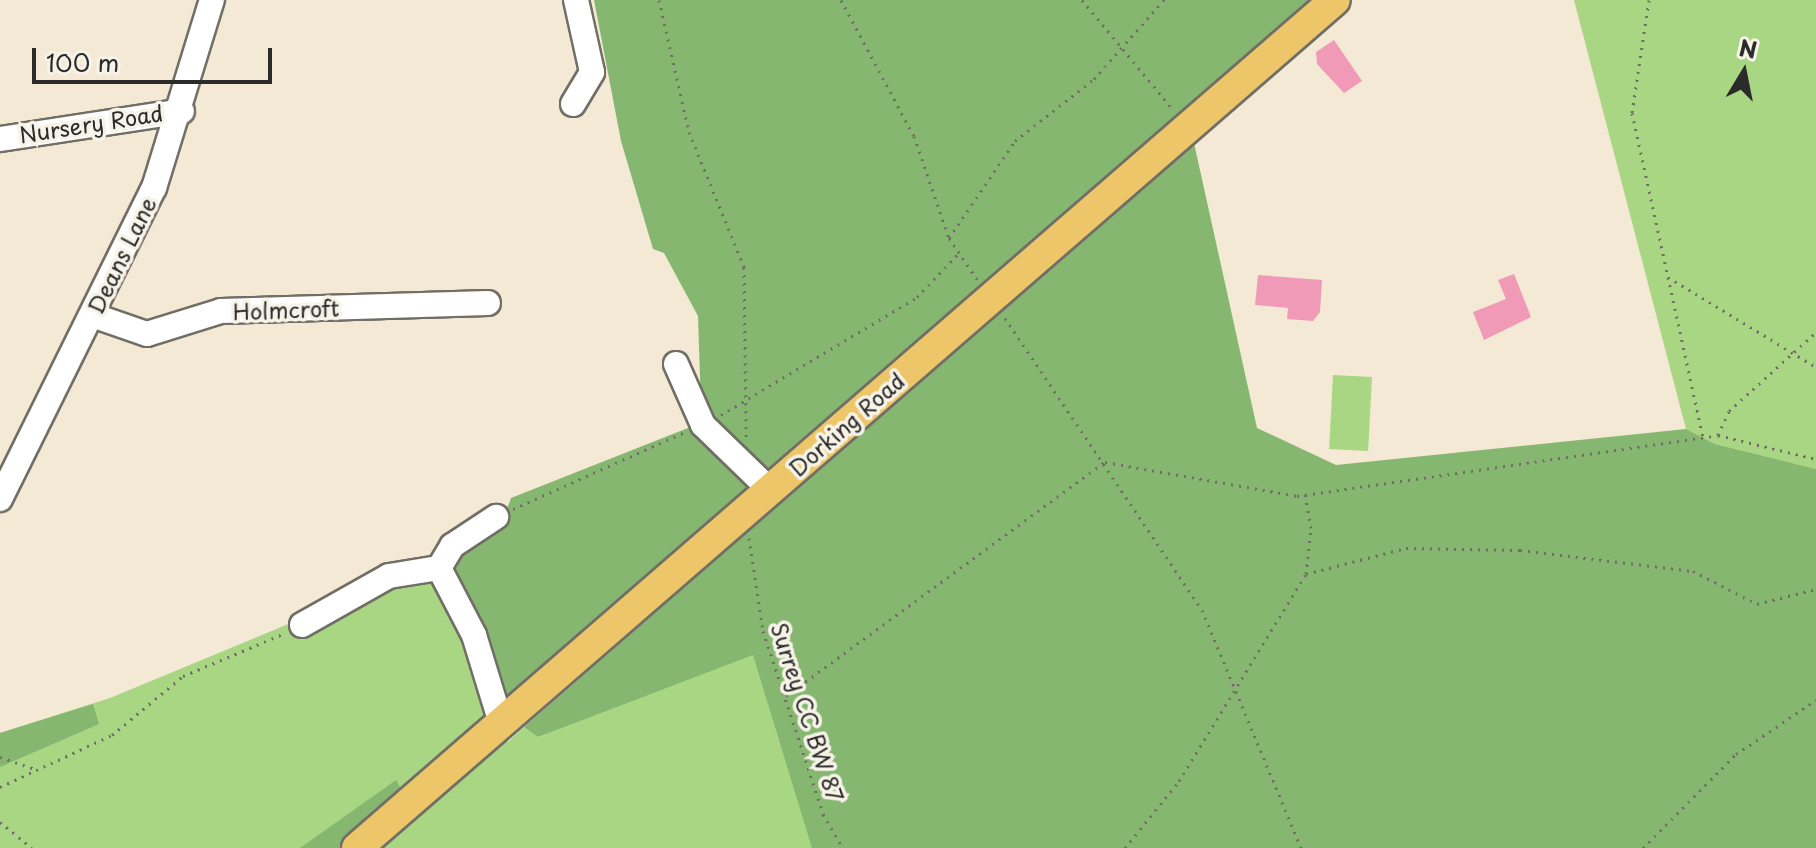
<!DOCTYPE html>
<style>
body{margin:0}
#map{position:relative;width:1816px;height:848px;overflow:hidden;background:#f4e9d4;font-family:"Playpen Sans",sans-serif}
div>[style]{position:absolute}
.green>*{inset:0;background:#a8d683;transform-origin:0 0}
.forest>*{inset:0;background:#86b771}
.building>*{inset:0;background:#f19ab7}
.path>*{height:3px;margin-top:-1.5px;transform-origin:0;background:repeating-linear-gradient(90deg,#716e66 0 2px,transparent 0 8px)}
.roads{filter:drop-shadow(2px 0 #716e66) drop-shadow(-2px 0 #716e66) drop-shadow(0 2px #716e66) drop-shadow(0 -2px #716e66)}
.minor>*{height:24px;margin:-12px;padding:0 12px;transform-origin:12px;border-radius:12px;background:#fff}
.major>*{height:30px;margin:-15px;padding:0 15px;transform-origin:15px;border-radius:15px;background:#ecc669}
span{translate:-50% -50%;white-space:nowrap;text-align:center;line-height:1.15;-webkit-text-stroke:7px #f7f3e8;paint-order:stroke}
.street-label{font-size:22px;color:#2b2b2b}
.north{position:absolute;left:1704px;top:32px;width:80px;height:80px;-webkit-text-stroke:6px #f7f3e8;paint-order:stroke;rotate:10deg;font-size:22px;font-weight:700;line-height:32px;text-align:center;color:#2b2b2b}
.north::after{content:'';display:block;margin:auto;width:28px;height:36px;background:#2b2b2b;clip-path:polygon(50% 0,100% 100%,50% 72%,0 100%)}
.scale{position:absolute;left:32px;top:48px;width:240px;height:36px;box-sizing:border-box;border:4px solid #2b2b2b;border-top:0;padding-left:10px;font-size:24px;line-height:28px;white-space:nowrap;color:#2b2b2b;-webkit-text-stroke:6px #f7f3e8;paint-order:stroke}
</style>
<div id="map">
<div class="green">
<i style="clip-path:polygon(1574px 0,1816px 0,1816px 469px,1715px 444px,1686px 429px)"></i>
<i style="left:1333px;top:375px;width:39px;height:74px;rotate:3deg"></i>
<i style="clip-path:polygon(416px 571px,440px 583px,475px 653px,491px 716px,508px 742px,524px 727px,539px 737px,756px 639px,838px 848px,0 848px,0 733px,110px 698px)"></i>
</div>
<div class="forest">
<i style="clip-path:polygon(594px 0,1316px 0,502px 703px,447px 567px,456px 551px,503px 519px,511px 498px,693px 426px,701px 408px,698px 316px,664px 253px,653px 249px,621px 141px)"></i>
<i style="clip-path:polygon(1194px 143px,1257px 428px,1336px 465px,1686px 429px,1715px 444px,1816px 469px,1816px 848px,812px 848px,753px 655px,538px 737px,524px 727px)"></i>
<i style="clip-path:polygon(93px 704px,99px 724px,0 767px,0 733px)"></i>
<i style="clip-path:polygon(396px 780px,406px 799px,350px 848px,300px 848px)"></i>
</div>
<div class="building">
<i style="clip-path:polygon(1334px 40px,1362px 81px,1344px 93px,1317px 64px,1316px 52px)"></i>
<i style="clip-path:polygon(1514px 274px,1531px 317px,1484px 340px,1473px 312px,1506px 299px,1498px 280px)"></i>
<i style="clip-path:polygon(1258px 275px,1322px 280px,1320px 312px,1313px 321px,1287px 319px,1288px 308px,1255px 305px)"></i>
</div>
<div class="path">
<i style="left:659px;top:0;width:135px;rotate:77.2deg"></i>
<i style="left:689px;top:132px;width:146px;rotate:67.8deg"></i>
<i style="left:744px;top:267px;width:170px;rotate:89.3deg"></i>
<i style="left:841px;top:0;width:154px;rotate:61.8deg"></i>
<i style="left:914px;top:136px;width:108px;rotate:71.1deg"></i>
<i style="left:949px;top:238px;width:50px;rotate:55.7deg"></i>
<i style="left:1082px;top:0;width:144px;rotate:50.3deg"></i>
<i style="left:1649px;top:0;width:114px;rotate:98.6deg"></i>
<i style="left:1632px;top:113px;width:168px;rotate:77.6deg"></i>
<i style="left:1668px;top:277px;width:173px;rotate:31.3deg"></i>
<i style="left:949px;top:238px;width:117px;rotate:-55.8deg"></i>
<i style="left:1015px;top:141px;width:100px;rotate:-38.1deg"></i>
<i style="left:1094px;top:79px;width:106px;rotate:-48.5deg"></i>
<i style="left:1668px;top:277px;width:164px;rotate:77.7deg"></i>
<i style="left:1005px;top:318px;width:352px;rotate:56deg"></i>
<i style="left:1202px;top:610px;width:258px;rotate:67.4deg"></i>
<i style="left:721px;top:415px;width:229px;rotate:-31deg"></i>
<i style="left:917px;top:297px;width:59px;rotate:-46.4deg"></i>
<i style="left:1718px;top:435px;width:26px;rotate:-65deg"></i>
<i style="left:1729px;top:411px;width:118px;rotate:-42.2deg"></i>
<i style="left:513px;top:509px;width:188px;rotate:-24.1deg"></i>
<i style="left:749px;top:538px;width:94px;rotate:81.4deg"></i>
<i style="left:763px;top:631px;width:193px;rotate:71.8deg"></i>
<i style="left:823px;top:814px;width:39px;rotate:60deg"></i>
<i style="left:1306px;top:574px;width:103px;rotate:-14.6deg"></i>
<i style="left:1406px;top:548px;width:114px;rotate:1deg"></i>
<i style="left:1520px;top:550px;width:174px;rotate:6.9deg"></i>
<i style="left:1693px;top:571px;width:72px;rotate:27.3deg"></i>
<i style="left:1757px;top:604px;width:61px;rotate:-14.3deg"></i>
<i style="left:786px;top:696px;width:396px;rotate:-36.3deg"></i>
<i style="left:1105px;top:462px;width:195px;rotate:10deg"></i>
<i style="left:1297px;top:496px;width:425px;rotate:-8.2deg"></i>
<i style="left:1718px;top:435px;width:101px;rotate:13.8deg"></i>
<i style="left:0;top:757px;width:40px;rotate:18.9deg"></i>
<i style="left:0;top:787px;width:123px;rotate:-24.9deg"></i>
<i style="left:112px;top:735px;width:92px;rotate:-39.7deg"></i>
<i style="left:183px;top:676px;width:108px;rotate:-22.8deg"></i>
<i style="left:0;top:822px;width:41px;rotate:39.1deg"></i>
<i style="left:1125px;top:848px;width:86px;rotate:-51.1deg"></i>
<i style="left:1179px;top:781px;width:243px;rotate:-58.5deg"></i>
<i style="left:1306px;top:574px;width:46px;rotate:-83.8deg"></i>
<i style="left:1311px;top:528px;width:35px;rotate:-100deg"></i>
<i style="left:1643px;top:848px;width:132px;rotate:-45.3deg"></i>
<i style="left:1736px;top:754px;width:97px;rotate:-34deg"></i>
</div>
<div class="roads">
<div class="minor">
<i style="left:573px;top:104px;width:37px;rotate:-59deg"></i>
<i style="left:592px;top:72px;width:74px;rotate:-102.5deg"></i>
<i style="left:0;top:139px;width:184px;rotate:-8.7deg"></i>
<i style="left:92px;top:315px;width:58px;rotate:19.1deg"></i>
<i style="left:147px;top:334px;width:77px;rotate:-17.3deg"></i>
<i style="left:221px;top:311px;width:267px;rotate:-1.7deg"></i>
<i style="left:676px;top:364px;width:67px;rotate:66.1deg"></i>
<i style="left:703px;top:425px;width:95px;rotate:44.1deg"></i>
<i style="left:0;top:499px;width:347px;rotate:-63.7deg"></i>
<i style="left:154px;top:188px;width:197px;rotate:-72.9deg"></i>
<i style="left:439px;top:568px;width:26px;rotate:-59deg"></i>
<i style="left:452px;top:546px;width:53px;rotate:-33.4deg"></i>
<i style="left:302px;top:625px;width:100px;rotate:-29.4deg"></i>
<i style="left:389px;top:576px;width:51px;rotate:-9.1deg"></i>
<i style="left:439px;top:568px;width:76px;rotate:62.4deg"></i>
<i style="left:474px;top:635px;width:89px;rotate:73deg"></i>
</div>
<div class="major">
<i style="left:357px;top:848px;width:1294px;rotate:-40.93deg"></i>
</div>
</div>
<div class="street-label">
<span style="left:91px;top:123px;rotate:-9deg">Nursery Road</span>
<span style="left:121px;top:255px;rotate:-64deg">Deans Lane</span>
<span style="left:286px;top:309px;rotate:-2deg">Holmcroft</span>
<span style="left:846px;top:424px;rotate:-41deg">Dorking Road</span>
<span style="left:808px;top:712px;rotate:72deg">Surrey CC BW 87</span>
</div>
<div class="north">N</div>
<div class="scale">100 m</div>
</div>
